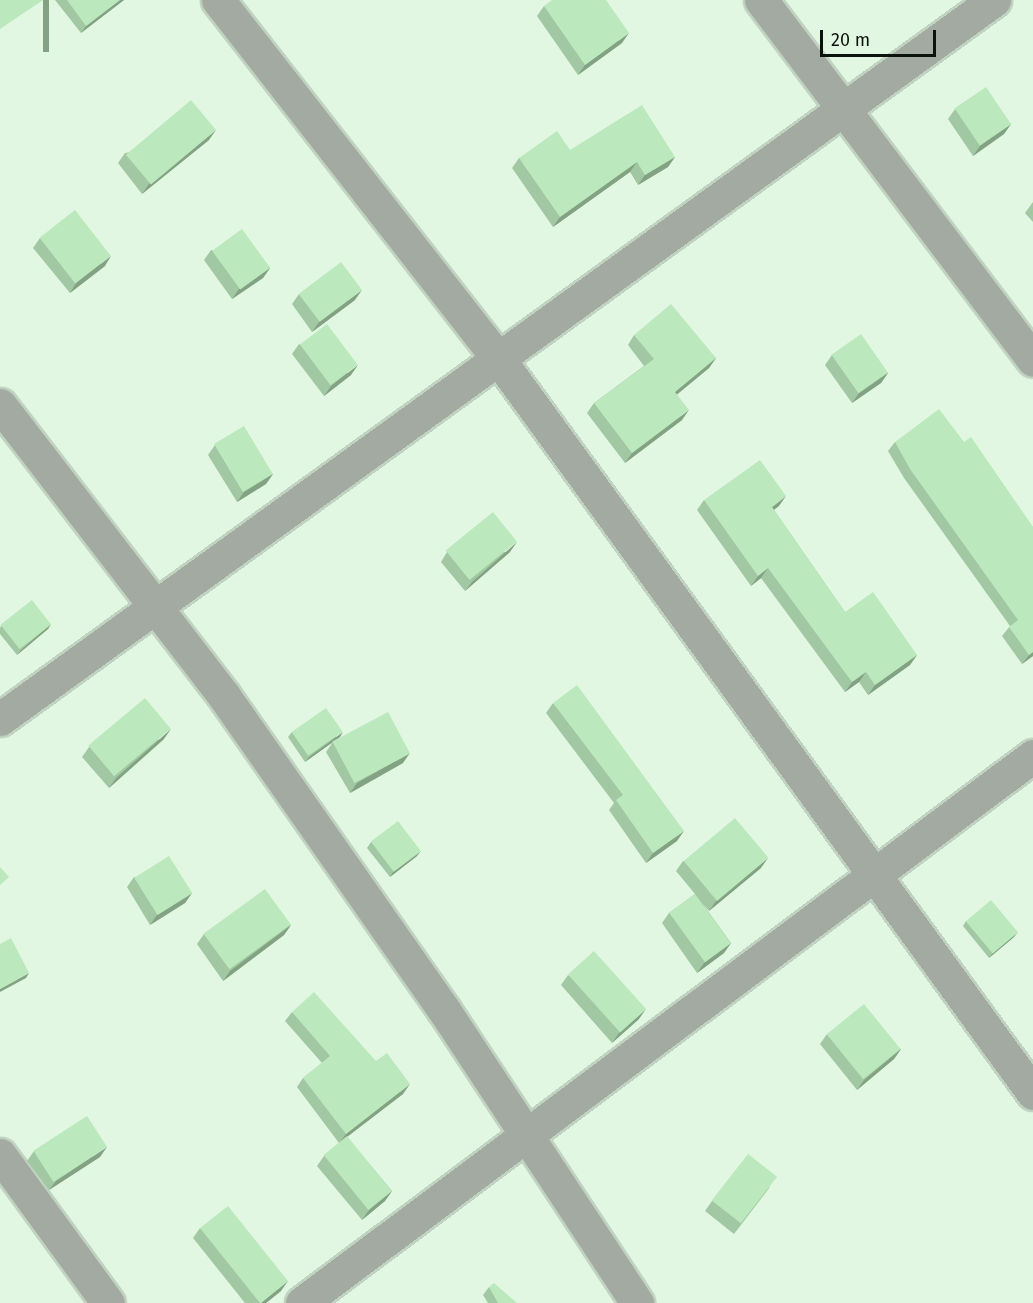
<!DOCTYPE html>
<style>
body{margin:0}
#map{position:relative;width:1033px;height:1303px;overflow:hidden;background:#e2f7e2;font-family:"Fira Sans",sans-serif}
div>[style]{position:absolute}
.roads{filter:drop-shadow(2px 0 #c0d3c0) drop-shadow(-2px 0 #c0d3c0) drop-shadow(0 2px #c0d3c0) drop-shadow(0 -2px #c0d3c0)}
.street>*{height:33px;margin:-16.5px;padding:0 16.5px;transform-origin:16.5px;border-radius:16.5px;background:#a2aaa2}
.wall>*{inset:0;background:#a1c8a2}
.shaded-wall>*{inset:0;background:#83a284;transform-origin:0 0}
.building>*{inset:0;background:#bbe8bc;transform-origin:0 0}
span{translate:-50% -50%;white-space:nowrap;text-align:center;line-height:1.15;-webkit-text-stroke:5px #e2f7e2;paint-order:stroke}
.scale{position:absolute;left:820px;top:30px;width:116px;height:27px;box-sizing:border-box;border:3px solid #0c130c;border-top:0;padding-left:8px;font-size:18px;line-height:21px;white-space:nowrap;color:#0c130c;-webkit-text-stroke:4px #e2f7e2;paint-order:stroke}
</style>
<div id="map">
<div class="roads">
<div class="street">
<i style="left:218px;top:0;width:454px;rotate:52deg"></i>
<i style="left:498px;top:358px;width:909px;rotate:53.95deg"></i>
<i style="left:761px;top:0;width:451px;rotate:52.9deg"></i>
<i style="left:0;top:405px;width:367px;rotate:52.4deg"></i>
<i style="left:224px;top:696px;width:383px;rotate:55deg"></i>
<i style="left:444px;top:1010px;width:351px;rotate:56.6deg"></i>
<i style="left:0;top:719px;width:1227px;rotate:-35.88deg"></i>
<i style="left:0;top:1155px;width:183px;rotate:53.9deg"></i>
<i style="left:302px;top:1303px;width:913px;rotate:-36.81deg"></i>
</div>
</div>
<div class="wall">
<i style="clip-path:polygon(55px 0,124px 0,81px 33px)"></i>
<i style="clip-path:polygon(544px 6px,622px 43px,578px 75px,537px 16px)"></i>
<i style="clip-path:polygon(955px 109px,1011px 124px,1004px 134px,973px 156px,948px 119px)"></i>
<i style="clip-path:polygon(209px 140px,142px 194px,118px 163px,125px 153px)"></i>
<i style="clip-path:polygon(570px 150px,675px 157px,668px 167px,638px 185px,630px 172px,553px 227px,512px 168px,519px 158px)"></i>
<i style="clip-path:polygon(1033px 202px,1033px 222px,1025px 213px)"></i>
<i style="clip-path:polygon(40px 238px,105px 266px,70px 293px,33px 248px)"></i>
<i style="clip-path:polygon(211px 250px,270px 268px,263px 278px,232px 299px,204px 260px)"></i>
<i style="clip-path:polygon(299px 294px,355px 300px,312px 332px,292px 304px)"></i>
<i style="clip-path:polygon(634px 335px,716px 358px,709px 368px,677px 394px,682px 420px,625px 463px,587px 413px,594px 403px,644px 366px,628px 345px)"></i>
<i style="clip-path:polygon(299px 344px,351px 375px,324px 396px,292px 354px)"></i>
<i style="clip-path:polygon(832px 355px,888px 373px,881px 383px,852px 403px,825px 365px)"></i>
<i style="clip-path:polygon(895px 442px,1033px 527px,1033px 656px,1022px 664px,1002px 636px,1010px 626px,904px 478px,888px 451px)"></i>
<i style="clip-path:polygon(215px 445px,273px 474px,266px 484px,237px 502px,208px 455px)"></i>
<i style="clip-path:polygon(704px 500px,779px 506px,774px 510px,845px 612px,917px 655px,910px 665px,868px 695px,859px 682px,845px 692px,761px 578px,751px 586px,697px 510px)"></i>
<i style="clip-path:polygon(447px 552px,510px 552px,465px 591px,441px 562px)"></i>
<i style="clip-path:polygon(51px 624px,48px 629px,17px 655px,0 634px,0 628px,1px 626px)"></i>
<i style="clip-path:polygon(553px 703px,677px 841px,646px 863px,609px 810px,614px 803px,546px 713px)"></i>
<i style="clip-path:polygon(292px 732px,340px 737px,305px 762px,288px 737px)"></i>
<i style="clip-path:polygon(164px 739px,109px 788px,82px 757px,89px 747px)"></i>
<i style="clip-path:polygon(333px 742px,403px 763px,350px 793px,326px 752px)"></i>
<i style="clip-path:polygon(371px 842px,417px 856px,390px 877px,367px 848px)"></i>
<i style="clip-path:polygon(683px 861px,761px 868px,709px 911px,702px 903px,731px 943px,724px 953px,697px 973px,662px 923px,669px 913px,695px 894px,676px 871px)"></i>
<i style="clip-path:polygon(134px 877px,192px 893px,185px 903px,150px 925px,127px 887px)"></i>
<i style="clip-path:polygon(966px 921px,1014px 937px,989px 958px,963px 926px)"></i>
<i style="clip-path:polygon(291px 925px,284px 935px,223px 981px,197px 944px,204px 934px)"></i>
<i style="clip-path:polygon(568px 975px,639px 1019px,612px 1043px,561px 985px)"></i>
<i style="clip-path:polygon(292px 1012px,403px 1094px,347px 1137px,392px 1191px,385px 1201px,362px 1220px,317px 1166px,324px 1156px,339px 1143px,297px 1087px,303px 1078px,322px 1063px,285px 1021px)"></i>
<i style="clip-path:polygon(827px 1034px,901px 1049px,894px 1059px,857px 1090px,820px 1044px)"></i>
<i style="clip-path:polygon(34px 1151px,100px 1157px,49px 1190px,27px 1161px)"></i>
<i style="clip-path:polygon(770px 1187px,734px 1234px,705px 1211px,712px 1201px)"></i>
<i style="clip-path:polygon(200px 1228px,281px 1291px,266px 1303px,245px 1303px,193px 1238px)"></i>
<i style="clip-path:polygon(489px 1287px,517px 1303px,488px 1303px,483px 1295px)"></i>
</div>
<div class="shaded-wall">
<i style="left:43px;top:0;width:6px;height:52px"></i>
<i style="clip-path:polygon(120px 0,124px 0,81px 33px,86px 26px)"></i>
<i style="clip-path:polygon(629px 33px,622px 43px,578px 75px,585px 65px)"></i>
<i style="clip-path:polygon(1011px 124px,1004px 134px,973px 156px,980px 146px)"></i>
<i style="clip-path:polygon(216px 130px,209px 140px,142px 194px,149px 184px)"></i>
<i style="clip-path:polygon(675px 157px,668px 167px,638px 185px,645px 175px)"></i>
<i style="clip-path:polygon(637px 162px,630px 172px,553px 227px,560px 217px)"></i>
<i style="clip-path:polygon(111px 256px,105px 266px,70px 293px,76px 283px)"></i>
<i style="clip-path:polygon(270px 268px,263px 278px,232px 299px,239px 289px)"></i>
<i style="clip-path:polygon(362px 290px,355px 300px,312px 332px,319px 322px)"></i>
<i style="clip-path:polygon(716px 358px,709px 368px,668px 402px,675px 392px)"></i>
<i style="clip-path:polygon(358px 365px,351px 375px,324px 396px,331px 386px)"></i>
<i style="clip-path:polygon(888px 373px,881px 383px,852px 403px,859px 393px)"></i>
<i style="clip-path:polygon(689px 410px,682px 420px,625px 463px,632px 453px)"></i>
<i style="clip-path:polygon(273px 474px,266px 484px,237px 502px,244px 492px)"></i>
<i style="clip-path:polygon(786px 496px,779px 506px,765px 516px,772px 507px)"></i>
<i style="clip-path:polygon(517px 542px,510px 552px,465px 591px,472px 582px)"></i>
<i style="clip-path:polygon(768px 568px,761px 578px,751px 586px,758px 576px)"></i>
<i style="clip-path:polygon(51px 624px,48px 629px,17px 655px,21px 650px)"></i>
<i style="clip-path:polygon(1033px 652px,1033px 656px,1022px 664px,1029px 655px)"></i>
<i style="clip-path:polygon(917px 655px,910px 665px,868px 695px,875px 685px)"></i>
<i style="clip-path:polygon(866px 672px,859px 682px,845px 692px,852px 682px)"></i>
<i style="clip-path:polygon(171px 729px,164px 739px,109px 788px,116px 778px)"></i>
<i style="clip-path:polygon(343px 732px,340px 737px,305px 762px,309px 757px)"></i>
<i style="clip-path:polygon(410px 753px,403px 763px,350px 793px,357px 783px)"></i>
<i style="clip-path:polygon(684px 831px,677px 841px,646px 863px,653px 853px)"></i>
<i style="clip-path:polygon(421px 851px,417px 856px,390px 877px,393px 872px)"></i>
<i style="clip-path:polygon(768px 858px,761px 868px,709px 911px,716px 901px)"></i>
<i style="clip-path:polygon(192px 893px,185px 903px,150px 925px,157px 915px)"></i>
<i style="clip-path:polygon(291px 925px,284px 935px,223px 981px,230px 971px)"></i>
<i style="clip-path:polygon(1018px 932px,1014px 937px,989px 958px,993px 953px)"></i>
<i style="clip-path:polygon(731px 943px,724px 953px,697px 973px,704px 963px)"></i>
<i style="clip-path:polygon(29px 973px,26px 978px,0 992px,0 989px)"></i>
<i style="clip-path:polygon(646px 1009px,639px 1019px,612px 1043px,619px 1033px)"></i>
<i style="clip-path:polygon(901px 1049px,894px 1059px,857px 1090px,864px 1080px)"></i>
<i style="clip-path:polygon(410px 1084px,403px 1094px,339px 1143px,346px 1134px)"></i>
<i style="clip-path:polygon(107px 1147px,100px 1157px,49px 1190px,56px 1181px)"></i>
<i style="clip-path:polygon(392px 1191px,385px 1201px,362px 1220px,369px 1210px)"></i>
<i style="clip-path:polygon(288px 1281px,281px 1291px,266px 1303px,261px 1303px)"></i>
</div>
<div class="building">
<i style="clip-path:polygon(0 0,43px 0,0 29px)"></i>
<i style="clip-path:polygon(67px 0,120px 0,86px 26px)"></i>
<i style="clip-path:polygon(552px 0,606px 0,629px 33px,585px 65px,544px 6px)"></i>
<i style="left:986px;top:87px;width:45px;height:38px;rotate:56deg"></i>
<i style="left:191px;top:100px;width:39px;height:85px;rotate:50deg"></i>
<i style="clip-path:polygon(642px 105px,675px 157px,645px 175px,637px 162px,560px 217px,519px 158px,557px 131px,570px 150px)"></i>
<i style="left:75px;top:210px;width:58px;height:45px;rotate:52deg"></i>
<i style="left:242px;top:229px;width:48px;height:37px;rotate:54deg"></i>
<i style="left:341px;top:262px;width:35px;height:53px;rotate:53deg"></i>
<i style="clip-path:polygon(671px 304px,716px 358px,675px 392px,689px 410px,632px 453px,594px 403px,654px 359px,634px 335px)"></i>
<i style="left:327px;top:324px;width:51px;height:34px;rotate:53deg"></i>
<i style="left:861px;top:334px;width:47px;height:36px;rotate:55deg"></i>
<i style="clip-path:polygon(939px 409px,964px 442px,971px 437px,1033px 527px,1033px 652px,1029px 655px,1009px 627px,1018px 620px,910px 469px,895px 442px)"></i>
<i style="left:244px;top:426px;width:56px;height:35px;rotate:59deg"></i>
<i style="clip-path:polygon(760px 460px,786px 496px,772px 507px,845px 612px,873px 592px,917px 655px,875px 685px,866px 672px,852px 682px,768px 568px,758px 576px,704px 500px)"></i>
<i style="left:493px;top:512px;width:38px;height:61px;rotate:51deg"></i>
<i style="left:32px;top:600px;width:31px;height:40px;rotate:52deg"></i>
<i style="clip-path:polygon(577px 685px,684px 831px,653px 853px,616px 800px,623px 795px,553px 703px)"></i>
<i style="left:145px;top:698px;width:40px;height:74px;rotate:50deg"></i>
<i style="left:326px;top:708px;width:29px;height:42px;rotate:55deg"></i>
<i style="left:388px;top:712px;width:47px;height:63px;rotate:62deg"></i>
<i style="left:735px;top:818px;width:52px;height:67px;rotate:50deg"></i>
<i style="left:398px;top:821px;width:38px;height:34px;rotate:53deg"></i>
<i style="left:169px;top:856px;width:44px;height:41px;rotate:58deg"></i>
<i style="clip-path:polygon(0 867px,9px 877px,0 885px)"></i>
<i style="left:265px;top:889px;width:44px;height:76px;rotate:54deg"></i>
<i style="left:695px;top:894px;width:61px;height:32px;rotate:54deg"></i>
<i style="left:991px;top:900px;width:42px;height:33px;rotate:50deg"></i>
<i style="clip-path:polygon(11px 938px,29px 973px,0 989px,0 944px)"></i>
<i style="left:594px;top:951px;width:78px;height:35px;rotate:48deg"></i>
<i style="clip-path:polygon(314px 992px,376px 1061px,387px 1053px,410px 1084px,346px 1134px,303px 1078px,330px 1056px,292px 1012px)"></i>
<i style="left:864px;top:1004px;width:58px;height:48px;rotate:51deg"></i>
<i style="left:87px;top:1116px;width:37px;height:64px;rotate:57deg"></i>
<i style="left:347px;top:1136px;width:71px;height:30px;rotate:51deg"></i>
<i style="left:748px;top:1154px;width:37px;height:59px;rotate:38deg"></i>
<i style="clip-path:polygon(228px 1206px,288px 1281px,261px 1303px,260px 1303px,200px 1228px)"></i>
<i style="clip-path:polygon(494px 1283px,517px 1303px,498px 1303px,489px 1287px)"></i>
</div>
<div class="scale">20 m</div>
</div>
